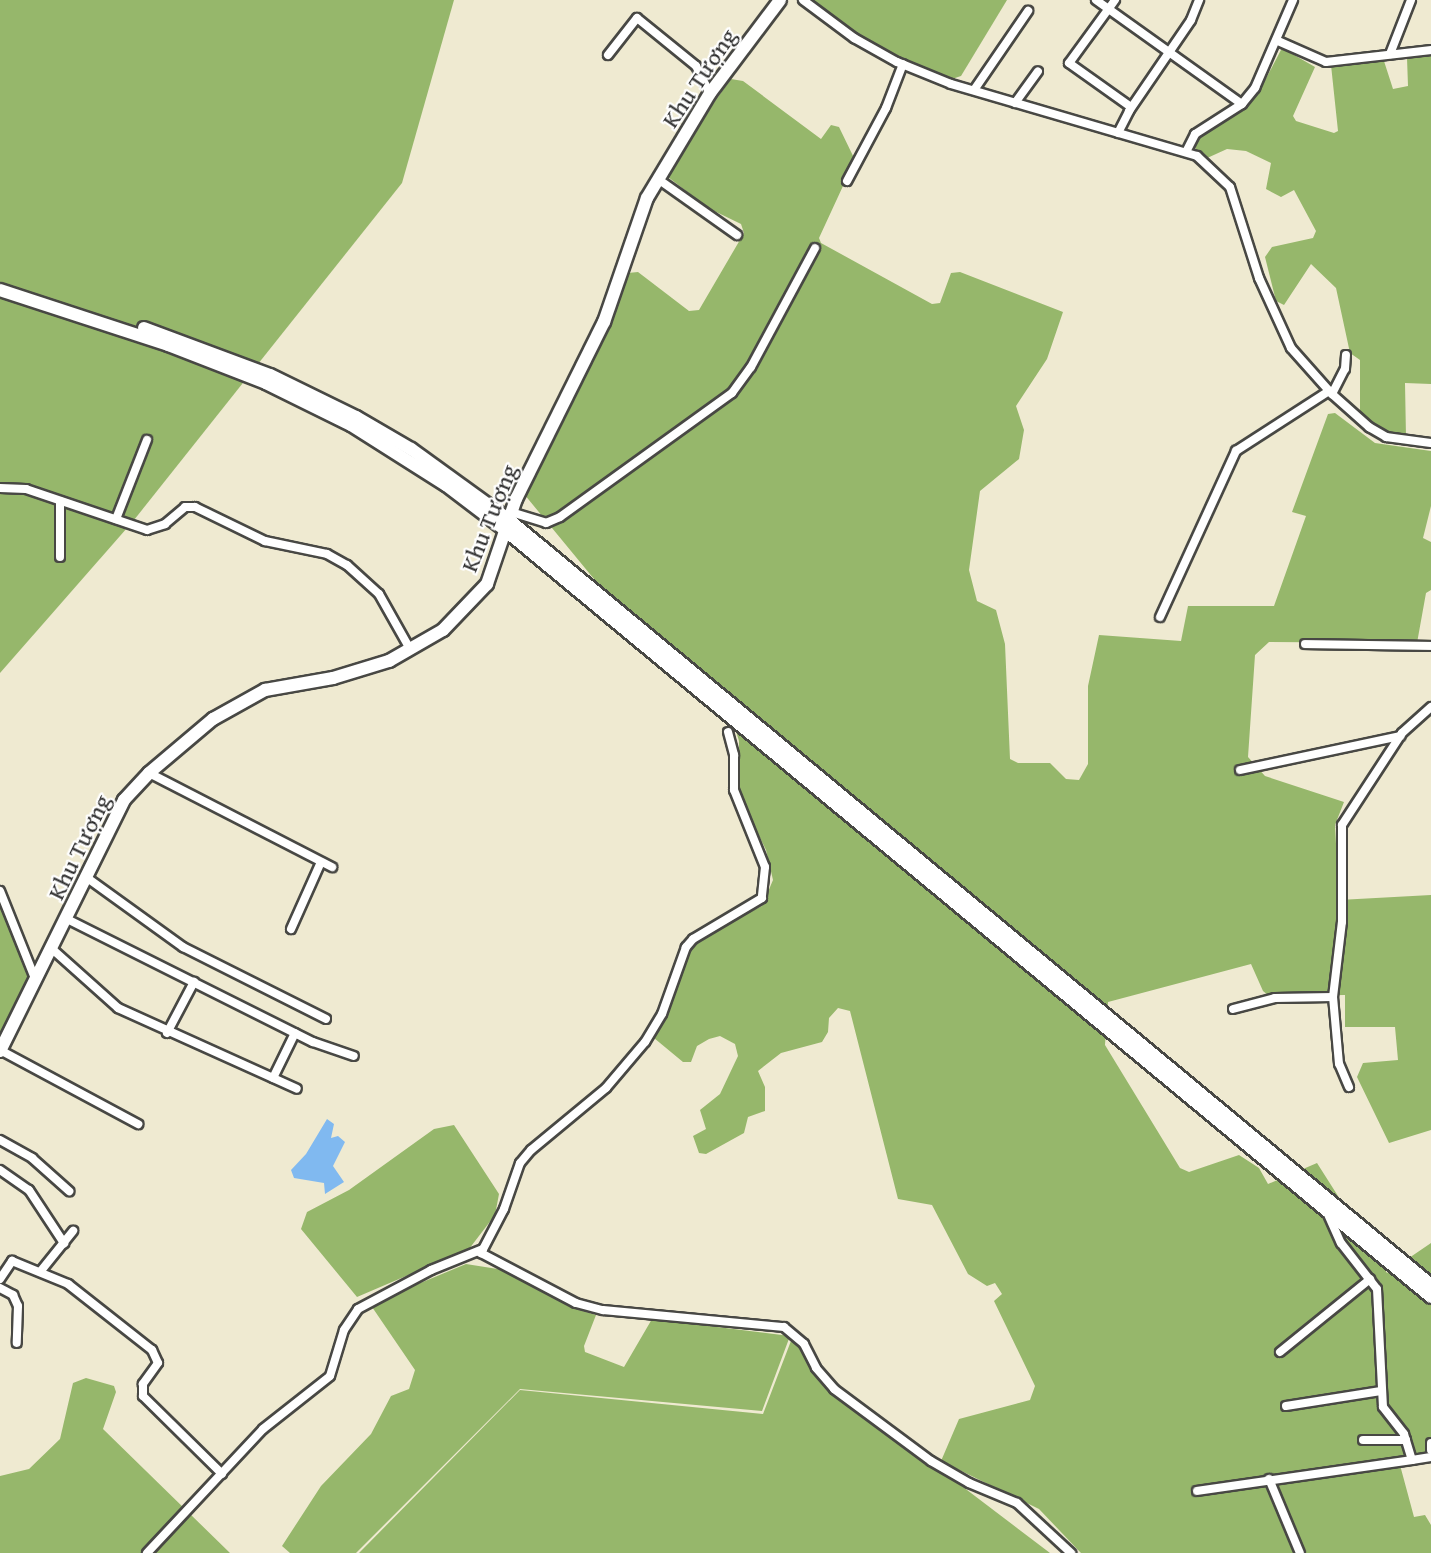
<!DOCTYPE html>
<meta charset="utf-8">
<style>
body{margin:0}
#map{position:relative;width:1431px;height:1553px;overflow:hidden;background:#efead1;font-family:"Gentium Book Plus",serif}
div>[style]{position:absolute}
.forest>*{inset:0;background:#96b76b}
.water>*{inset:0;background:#80b9f0}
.roads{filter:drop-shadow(2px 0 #484844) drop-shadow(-2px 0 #484844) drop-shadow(0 2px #484844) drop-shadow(0 -2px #484844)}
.street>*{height:8px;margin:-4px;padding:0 4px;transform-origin:4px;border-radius:4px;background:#fff}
.secondary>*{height:12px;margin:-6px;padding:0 6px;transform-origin:6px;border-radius:6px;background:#fff}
span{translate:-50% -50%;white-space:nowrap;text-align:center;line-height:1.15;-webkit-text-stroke:4.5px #fff;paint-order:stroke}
.street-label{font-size:24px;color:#2b2b2b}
</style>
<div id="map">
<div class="forest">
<i style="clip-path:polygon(0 0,454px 0,402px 183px,134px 520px,0 673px)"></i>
<i style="clip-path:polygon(811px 0,1007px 0,961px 76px,949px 80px,857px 36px)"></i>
<i style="clip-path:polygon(1282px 48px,1315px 67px,1293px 116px,1296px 121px,1334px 133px,1338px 131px,1331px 65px,1383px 58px,1393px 89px,1408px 86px,1407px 58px,1431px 52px,1431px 384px,1405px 383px,1406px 437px,1392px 436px,1360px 415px,1360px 360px,1350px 353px,1336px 288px,1311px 264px,1284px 305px,1276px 301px,1265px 257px,1272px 247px,1313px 238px,1316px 231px,1294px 190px,1281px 197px,1266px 189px,1271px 163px,1246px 151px,1227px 149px,1205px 159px,1196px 153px,1195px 143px,1205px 132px,1245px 107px,1260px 90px)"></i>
<i style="clip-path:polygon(731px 79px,743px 81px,821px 139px,831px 125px,839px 127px,855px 160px,819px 238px,821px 243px,932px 304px,940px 303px,951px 273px,960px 272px,1063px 312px,1047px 359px,1016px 406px,1024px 430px,1019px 459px,980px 491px,969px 570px,977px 601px,996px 610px,1005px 644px,1010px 759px,1018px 763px,1050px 763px,1066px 779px,1079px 780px,1088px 764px,1088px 686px,1099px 635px,1181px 641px,1188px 606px,1274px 606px,1306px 516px,1292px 512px,1328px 414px,1335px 413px,1375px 443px,1431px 451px,1431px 506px,1423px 538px,1431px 542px,1431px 590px,1426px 593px,1417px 643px,1269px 642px,1255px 655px,1248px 757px,1265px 776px,1344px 802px,1335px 825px,1339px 900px,1431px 895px,1431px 1130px,1389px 1143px,1357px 1077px,1363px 1063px,1398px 1060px,1395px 1027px,1345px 1027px,1345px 995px,1269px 996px,1263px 991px,1251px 964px,1108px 1002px,1105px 1045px,1180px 1168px,1189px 1172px,1239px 1155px,1259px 1168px,1268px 1184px,1317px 1163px,1387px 1273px,1431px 1243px,1431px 1461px,1400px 1465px,1414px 1517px,1425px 1515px,1431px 1525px,1431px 1553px,1081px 1553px,1039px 1509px,941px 1461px,959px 1419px,1030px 1400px,1035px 1386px,994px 1301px,1002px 1294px,995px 1283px,987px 1286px,968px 1274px,932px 1205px,898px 1199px,850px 1011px,838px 1008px,829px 1018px,828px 1032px,822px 1042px,781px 1053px,758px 1071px,765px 1087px,765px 1111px,748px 1117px,744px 1133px,706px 1154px,699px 1153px,693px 1136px,706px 1129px,700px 1110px,720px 1094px,738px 1056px,735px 1044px,720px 1036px,709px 1039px,697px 1046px,691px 1062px,683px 1062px,654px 1038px,654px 1034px,685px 955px,695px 940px,762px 906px,773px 880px,766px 850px,739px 795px,739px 741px,735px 728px,641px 636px,524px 494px,610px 323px,628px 273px,638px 272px,689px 311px,699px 310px,744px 233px,741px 224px,708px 208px,668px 177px,667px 167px)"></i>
<i style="clip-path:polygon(0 895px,31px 982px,0 1044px)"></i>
<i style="clip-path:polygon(454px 1125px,499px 1194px,495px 1215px,469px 1249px,357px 1297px,301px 1229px,307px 1212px,349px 1190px,434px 1129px)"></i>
<i style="clip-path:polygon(466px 1264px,504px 1270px,570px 1307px,596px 1315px,584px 1346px,585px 1352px,624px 1367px,652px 1319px,790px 1336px,762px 1411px,520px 1389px,356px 1553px,290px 1553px,282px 1546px,321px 1486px,371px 1434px,391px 1396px,409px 1389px,415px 1370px,370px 1304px)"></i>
<i style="clip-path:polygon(794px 1333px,834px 1389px,1050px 1553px,359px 1553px,520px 1390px,763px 1414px)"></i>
<i style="clip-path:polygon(86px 1378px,114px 1386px,116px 1392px,103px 1429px,230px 1553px,0 1553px,0 1476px,29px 1469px,60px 1439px,73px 1383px)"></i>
</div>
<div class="water">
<i style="clip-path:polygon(327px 1119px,334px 1124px,331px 1138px,338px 1136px,345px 1142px,333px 1166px,344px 1182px,325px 1194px,324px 1183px,294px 1178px,291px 1170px,306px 1154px)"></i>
</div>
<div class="roads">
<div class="street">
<i style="left:803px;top:0;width:64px;rotate:36.7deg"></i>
<i style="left:854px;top:38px;width:49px;rotate:29.2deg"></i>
<i style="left:897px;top:62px;width:58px;rotate:22.2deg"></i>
<i style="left:951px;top:84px;width:256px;rotate:16.3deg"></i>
<i style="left:1197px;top:156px;width:45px;rotate:43.2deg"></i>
<i style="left:1230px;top:187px;width:96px;rotate:72.3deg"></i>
<i style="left:1259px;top:278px;width:77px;rotate:65.4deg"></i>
<i style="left:1291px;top:348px;width:62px;rotate:48.3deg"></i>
<i style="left:1332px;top:394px;width:50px;rotate:41.7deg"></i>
<i style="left:1369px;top:427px;width:20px;rotate:30deg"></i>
<i style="left:1386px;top:437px;width:45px;rotate:7.6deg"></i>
<i style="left:1096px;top:0;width:179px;rotate:35.5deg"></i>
<i style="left:1115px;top:0;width:78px;rotate:126.1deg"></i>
<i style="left:1069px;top:63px;width:76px;rotate:35.4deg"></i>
<i style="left:1278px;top:41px;width:52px;rotate:23.6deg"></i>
<i style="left:1326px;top:62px;width:106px;rotate:-6.5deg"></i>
<i style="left:1390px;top:54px;width:58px;rotate:-68.7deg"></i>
<i style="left:608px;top:55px;width:47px;rotate:-51.9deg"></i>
<i style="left:637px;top:18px;width:76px;rotate:39.1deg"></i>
<i style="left:696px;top:66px;width:30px;rotate:63deg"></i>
<i style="left:974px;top:90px;width:96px;rotate:-55.6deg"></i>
<i style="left:1015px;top:103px;width:39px;rotate:-54deg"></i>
<i style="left:1118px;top:133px;width:25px;rotate:-63deg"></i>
<i style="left:1129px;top:111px;width:110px;rotate:-55.7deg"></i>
<i style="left:1191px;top:20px;width:22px;rotate:-68deg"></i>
<i style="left:1186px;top:152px;width:20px;rotate:-63deg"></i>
<i style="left:1195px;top:134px;width:56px;rotate:-32.6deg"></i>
<i style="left:1242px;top:104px;width:21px;rotate:-51deg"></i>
<i style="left:1255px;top:88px;width:96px;rotate:-66.6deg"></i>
<i style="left:658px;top:179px;width:97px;rotate:35.3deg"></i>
<i style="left:847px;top:181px;width:83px;rotate:-61.9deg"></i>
<i style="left:886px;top:108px;width:47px;rotate:-68.9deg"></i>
<i style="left:1332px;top:394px;width:28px;rotate:-63deg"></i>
<i style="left:1345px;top:369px;width:14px;rotate:-86deg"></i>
<i style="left:0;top:488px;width:26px;rotate:2deg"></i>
<i style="left:26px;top:489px;width:128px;rotate:18.7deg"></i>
<i style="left:147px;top:530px;width:19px;rotate:-18deg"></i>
<i style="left:165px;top:524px;width:26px;rotate:-40deg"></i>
<i style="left:185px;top:507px;width:10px"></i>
<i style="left:195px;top:507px;width:78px;rotate:25.9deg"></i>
<i style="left:265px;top:541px;width:63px;rotate:11.8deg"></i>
<i style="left:327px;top:554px;width:23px;rotate:29deg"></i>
<i style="left:347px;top:565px;width:43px;rotate:42.2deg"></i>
<i style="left:379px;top:594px;width:63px;rotate:60.6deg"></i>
<i style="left:60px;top:501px;width:56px;rotate:90deg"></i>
<i style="left:511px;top:512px;width:37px;rotate:17deg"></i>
<i style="left:546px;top:523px;width:15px;rotate:-23deg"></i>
<i style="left:560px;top:517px;width:212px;rotate:-35.8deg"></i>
<i style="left:732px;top:393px;width:32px;rotate:-54deg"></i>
<i style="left:751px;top:367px;width:135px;rotate:-61.7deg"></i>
<i style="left:116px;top:519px;width:85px;rotate:-68.6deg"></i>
<i style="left:1160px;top:617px;width:183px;rotate:-65.4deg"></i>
<i style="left:1236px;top:451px;width:111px;rotate:-32.8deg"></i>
<i style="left:1305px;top:644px;width:126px;rotate:0.9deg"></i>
<i style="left:728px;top:732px;width:24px;rotate:75deg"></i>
<i style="left:734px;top:755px;width:35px;rotate:90deg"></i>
<i style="left:734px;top:790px;width:83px;rotate:68.1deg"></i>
<i style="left:765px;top:867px;width:31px;rotate:96deg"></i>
<i style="left:762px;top:898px;width:80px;rotate:149.3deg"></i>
<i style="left:693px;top:939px;width:11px;rotate:131deg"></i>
<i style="left:686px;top:947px;width:71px;rotate:109.7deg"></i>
<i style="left:662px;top:1014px;width:33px;rotate:121deg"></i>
<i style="left:645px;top:1042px;width:60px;rotate:130.3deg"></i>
<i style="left:606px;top:1088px;width:97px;rotate:140.4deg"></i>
<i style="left:531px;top:1150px;width:17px;rotate:130deg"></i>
<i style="left:520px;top:1163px;width:49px;rotate:109.2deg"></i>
<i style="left:504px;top:1209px;width:50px;rotate:117.6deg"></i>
<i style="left:481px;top:1253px;width:107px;rotate:27.8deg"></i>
<i style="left:576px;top:1303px;width:28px;rotate:15deg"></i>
<i style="left:603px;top:1310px;width:182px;rotate:5.4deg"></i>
<i style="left:784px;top:1327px;width:26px;rotate:40deg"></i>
<i style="left:804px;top:1344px;width:27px;rotate:63deg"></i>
<i style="left:816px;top:1368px;width:28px;rotate:49deg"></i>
<i style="left:834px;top:1389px;width:121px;rotate:36.6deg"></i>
<i style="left:931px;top:1461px;width:44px;rotate:30.1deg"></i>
<i style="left:969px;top:1483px;width:52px;rotate:22.6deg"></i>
<i style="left:1017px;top:1503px;width:74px;rotate:42.8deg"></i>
<i style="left:1240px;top:770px;width:164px;rotate:-12deg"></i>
<i style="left:149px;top:773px;width:206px;rotate:27.2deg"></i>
<i style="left:86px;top:877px;width:120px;rotate:35.8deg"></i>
<i style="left:183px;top:947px;width:160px;rotate:26.7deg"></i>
<i style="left:0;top:891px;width:97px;rotate:68.2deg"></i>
<i style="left:67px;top:919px;width:275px;rotate:26.6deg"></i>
<i style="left:313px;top:1042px;width:43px;rotate:18.9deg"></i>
<i style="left:291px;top:929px;width:73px;rotate:-65.9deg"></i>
<i style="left:51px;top:948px;width:90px;rotate:41.8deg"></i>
<i style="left:118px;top:1008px;width:196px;rotate:24.3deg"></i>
<i style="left:1233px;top:1009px;width:43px;rotate:-14.7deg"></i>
<i style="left:1275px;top:998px;width:58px;rotate:-1deg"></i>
<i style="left:167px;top:1033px;width:58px;rotate:-62.1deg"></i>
<i style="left:0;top:1050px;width:157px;rotate:28.2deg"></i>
<i style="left:273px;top:1078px;width:50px;rotate:-63.9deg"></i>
<i style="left:1349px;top:1087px;width:25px;rotate:-113deg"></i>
<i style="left:1339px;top:1064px;width:67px;rotate:-95.1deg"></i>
<i style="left:1333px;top:997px;width:76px;rotate:-83.2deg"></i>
<i style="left:1342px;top:922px;width:97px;rotate:-90deg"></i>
<i style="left:1342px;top:825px;width:110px;rotate:-56.9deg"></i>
<i style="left:1402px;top:733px;width:39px;rotate:-42deg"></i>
<i style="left:0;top:1140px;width:37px;rotate:29deg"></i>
<i style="left:32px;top:1158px;width:50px;rotate:41.7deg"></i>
<i style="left:0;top:1170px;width:35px;rotate:35deg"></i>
<i style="left:29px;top:1190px;width:64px;rotate:56.6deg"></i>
<i style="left:1327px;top:1212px;width:34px;rotate:66deg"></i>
<i style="left:1341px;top:1243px;width:58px;rotate:52deg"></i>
<i style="left:1377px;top:1289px;width:118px;rotate:87.1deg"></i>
<i style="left:1383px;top:1407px;width:34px;rotate:52deg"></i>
<i style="left:1404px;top:1434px;width:27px;rotate:73deg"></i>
<i style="left:1412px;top:1460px;width:19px;rotate:-9deg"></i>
<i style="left:40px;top:1272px;width:53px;rotate:-51.2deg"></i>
<i style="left:0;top:1279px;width:22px;rotate:-56deg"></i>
<i style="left:12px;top:1261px;width:61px;rotate:22.3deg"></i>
<i style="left:68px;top:1284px;width:107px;rotate:38.2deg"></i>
<i style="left:152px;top:1350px;width:14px;rotate:65deg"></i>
<i style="left:158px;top:1363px;width:26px;rotate:126deg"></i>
<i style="left:143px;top:1384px;width:12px;rotate:90deg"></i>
<i style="left:143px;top:1396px;width:111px;rotate:44.6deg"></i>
<i style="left:0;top:1288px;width:15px;rotate:28deg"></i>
<i style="left:13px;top:1295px;width:12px;rotate:66deg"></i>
<i style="left:18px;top:1306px;width:37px;rotate:92deg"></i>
<i style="left:1280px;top:1352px;width:116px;rotate:-39deg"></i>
<i style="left:1286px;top:1406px;width:96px;rotate:-9deg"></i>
<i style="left:1363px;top:1440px;width:43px"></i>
<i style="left:1431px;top:1443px;width:7px;rotate:90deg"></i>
<i style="left:1269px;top:1479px;width:80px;rotate:67.3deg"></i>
<i style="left:1197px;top:1491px;width:217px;rotate:-8.2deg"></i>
<i style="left:147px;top:1553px;width:170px;rotate:-46.9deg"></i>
<i style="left:263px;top:1429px;width:85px;rotate:-38.3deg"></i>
<i style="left:330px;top:1376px;width:48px;rotate:-73.1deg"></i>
<i style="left:344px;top:1330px;width:25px;rotate:-56deg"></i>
<i style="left:358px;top:1309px;width:83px;rotate:-28.1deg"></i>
<i style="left:431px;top:1270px;width:56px;rotate:-22deg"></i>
</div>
<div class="secondary">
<i style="left:0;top:290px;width:177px;rotate:18.1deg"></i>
<i style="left:168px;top:345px;width:105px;rotate:21.2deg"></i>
<i style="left:266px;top:383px;width:95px;rotate:26.3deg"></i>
<i style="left:351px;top:425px;width:112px;rotate:32.3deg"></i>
<i style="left:446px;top:485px;width:74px;rotate:37.3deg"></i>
<i style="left:505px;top:530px;width:1202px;rotate:39.63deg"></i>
<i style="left:144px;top:328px;width:134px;rotate:20.5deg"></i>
<i style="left:270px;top:375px;width:96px;rotate:26deg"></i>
<i style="left:356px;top:417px;width:64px;rotate:30.2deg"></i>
<i style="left:411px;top:449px;width:121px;rotate:35.9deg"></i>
<i style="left:509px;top:520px;width:1198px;rotate:39.68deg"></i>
<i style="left:0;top:1051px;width:280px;rotate:-63.7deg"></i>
<i style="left:124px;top:800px;width:37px;rotate:-47deg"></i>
<i style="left:149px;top:773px;width:84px;rotate:-40.2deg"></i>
<i style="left:213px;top:719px;width:60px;rotate:-29.1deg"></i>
<i style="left:265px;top:690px;width:69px;rotate:-10deg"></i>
<i style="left:333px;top:678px;width:59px;rotate:-16.9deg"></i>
<i style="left:389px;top:661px;width:62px;rotate:-29.9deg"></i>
<i style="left:443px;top:630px;width:64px;rotate:-46.3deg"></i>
<i style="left:487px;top:584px;width:90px;rotate:-71.2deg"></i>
<i style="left:516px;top:499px;width:198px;rotate:-63.6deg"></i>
<i style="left:604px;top:322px;width:131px;rotate:-70.9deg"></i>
<i style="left:647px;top:198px;width:122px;rotate:-59deg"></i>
<i style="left:710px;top:93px;width:116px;rotate:-53deg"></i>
</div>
</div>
<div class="street-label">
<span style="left:699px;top:78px;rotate:-56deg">Khu Tượng</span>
<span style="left:489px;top:518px;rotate:-68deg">Khu Tượng</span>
<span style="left:79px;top:847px;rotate:-64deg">Khu Tượng</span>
</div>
</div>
